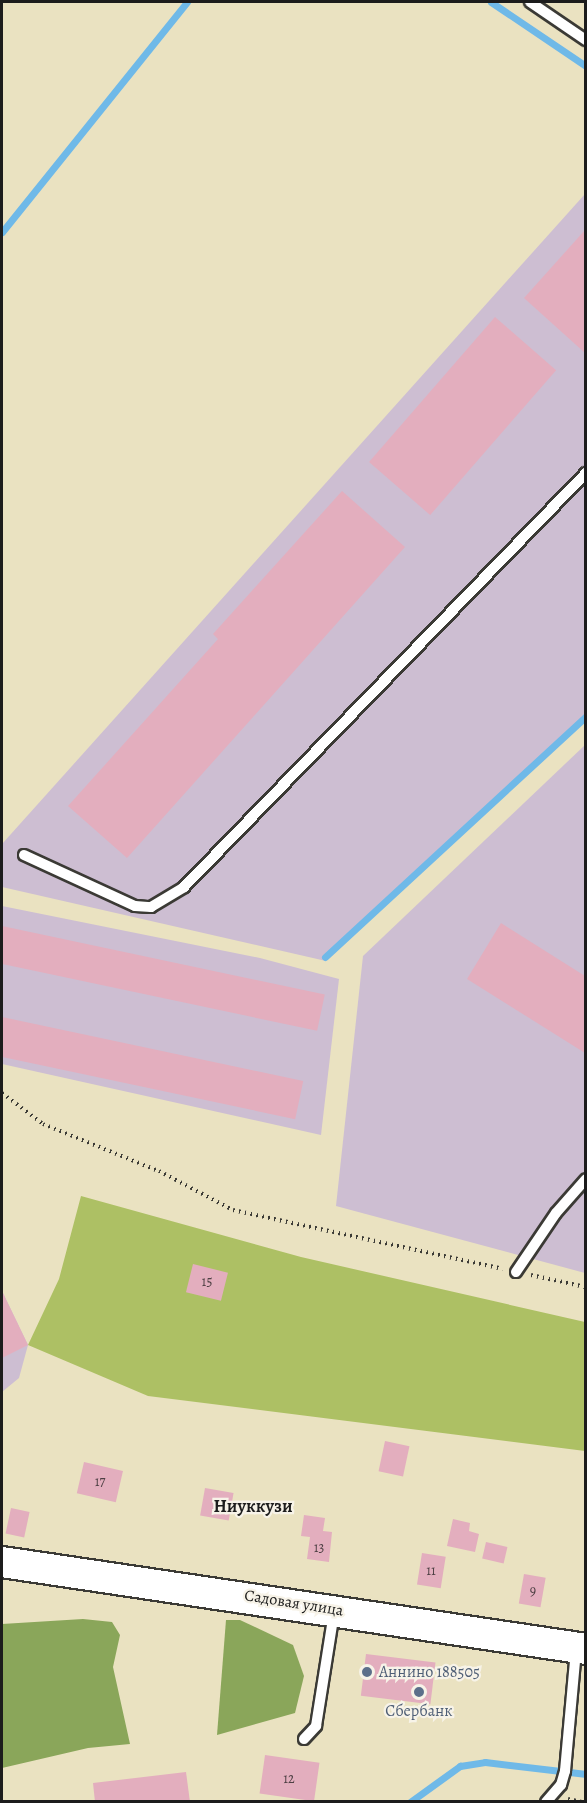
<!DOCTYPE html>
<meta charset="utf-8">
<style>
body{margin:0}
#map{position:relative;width:587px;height:1803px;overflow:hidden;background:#eae2c1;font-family:Alegreya,serif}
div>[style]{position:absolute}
.industrial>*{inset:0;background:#cdbed2}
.green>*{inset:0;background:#adc064}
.forest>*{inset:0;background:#8aa65a}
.stream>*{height:7px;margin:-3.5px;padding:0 3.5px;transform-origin:3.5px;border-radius:3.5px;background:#6fb9e8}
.building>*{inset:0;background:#e3aebe;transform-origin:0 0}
.path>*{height:4px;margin-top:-2px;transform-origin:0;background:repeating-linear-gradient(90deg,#3b3a35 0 1.5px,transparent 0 6px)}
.roads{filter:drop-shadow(2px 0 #3b3a35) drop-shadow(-2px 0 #3b3a35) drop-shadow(0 2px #3b3a35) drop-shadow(0 -2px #3b3a35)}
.service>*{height:10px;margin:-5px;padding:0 5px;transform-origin:5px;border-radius:5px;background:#fff}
.secondary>*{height:30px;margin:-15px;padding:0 15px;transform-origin:15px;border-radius:15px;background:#fff}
.dots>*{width:16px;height:16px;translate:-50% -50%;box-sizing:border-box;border:3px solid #f7f3e8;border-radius:50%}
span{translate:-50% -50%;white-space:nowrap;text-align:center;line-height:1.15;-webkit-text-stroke:4.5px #f7f3e8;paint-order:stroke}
.number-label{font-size:14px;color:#4e4044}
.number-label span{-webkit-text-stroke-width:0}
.street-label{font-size:16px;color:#1c1c1c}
.service-label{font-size:16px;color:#4e5e75}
.left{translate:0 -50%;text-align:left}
.neighbourhood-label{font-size:18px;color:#1c1c1c;font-weight:700}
.frame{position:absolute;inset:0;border:3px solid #1c1c1c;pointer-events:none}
</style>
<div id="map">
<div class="industrial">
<i style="clip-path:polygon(585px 194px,585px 718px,326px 961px,2px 887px,2px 844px)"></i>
<i style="clip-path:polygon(585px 745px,585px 1273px,336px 1206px,363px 956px)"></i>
<i style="clip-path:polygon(2px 906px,260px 958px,339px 979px,321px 1135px,2px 1064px)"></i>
<i style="clip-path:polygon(2px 1291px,28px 1345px,19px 1378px,2px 1392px)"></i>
</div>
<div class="green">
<i style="clip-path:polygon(81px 1196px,301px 1257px,585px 1322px,585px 1451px,148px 1396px,28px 1345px,59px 1279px)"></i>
</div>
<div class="forest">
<i style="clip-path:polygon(83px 1619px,112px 1622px,120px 1635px,113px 1667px,130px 1744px,88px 1748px,2px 1768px,2px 1624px)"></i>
<i style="clip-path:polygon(226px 1620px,240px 1620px,293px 1645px,304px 1676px,295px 1713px,217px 1735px)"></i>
</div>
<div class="stream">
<i style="left:491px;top:2px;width:115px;rotate:34deg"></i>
<i style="left:2px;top:232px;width:295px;rotate:-51.2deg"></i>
<i style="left:325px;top:957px;width:355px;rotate:-42.7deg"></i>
<i style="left:410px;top:1802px;width:62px;rotate:-35.8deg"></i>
<i style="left:460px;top:1766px;width:25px;rotate:-9deg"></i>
<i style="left:485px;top:1762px;width:102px;rotate:6.8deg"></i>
</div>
<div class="building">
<i style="clip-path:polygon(585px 230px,585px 353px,524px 298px)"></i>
<i style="left:495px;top:317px;width:81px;height:192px;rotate:41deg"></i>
<i style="clip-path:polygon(342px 491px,405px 547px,127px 858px,68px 806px,218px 639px,213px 634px)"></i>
<i style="clip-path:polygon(501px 923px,585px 976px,585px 1053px,467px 979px)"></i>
<i style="left:2px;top:926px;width:330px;height:37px;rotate:12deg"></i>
<i style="left:2px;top:1017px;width:308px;height:39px;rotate:12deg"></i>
<i style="left:193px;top:1264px;width:36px;height:29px;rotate:14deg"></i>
<i style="clip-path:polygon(2px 1291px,28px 1345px,2px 1358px)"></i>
<i style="left:385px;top:1441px;width:25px;height:31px;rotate:12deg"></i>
<i style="left:84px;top:1462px;width:40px;height:32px;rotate:13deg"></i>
<i style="left:205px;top:1488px;width:29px;height:28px;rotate:10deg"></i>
<i style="left:11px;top:1508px;width:19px;height:26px;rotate:12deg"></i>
<i style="clip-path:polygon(304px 1515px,325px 1518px,323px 1531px,332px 1532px,329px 1562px,307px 1559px,310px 1537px,301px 1536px)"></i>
<i style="clip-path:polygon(453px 1519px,470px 1523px,469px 1531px,479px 1534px,475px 1552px,447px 1546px)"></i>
<i style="left:486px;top:1542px;width:22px;height:17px;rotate:13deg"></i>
<i style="left:422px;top:1553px;width:24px;height:32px;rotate:9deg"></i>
<i style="left:524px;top:1574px;width:22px;height:30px;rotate:10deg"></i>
<i style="left:366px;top:1654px;width:70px;height:42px;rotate:7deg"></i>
<i style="left:265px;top:1755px;width:55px;height:39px;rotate:8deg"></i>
<i style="clip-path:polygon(186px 1772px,190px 1802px,95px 1802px,93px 1783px)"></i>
</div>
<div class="path">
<i style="left:2px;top:1093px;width:51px;rotate:37.1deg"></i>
<i style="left:43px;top:1124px;width:125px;rotate:22.1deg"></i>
<i style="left:159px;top:1171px;width:84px;rotate:27.8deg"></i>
<i style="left:233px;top:1210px;width:276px;rotate:12.3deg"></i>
<i style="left:531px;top:1275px;width:56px;rotate:12.3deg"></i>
<i style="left:568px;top:1799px;width:14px;rotate:12deg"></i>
</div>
<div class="roads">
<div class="service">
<i style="left:530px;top:2px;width:68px;rotate:34.2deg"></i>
<i style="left:24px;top:855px;width:122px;rotate:24.7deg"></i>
<i style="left:135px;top:906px;width:16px;rotate:4deg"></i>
<i style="left:151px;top:907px;width:39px;rotate:-31deg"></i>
<i style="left:184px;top:887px;width:577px;rotate:-45.84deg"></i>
<i style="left:516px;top:1272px;width:71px;rotate:-55.9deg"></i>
<i style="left:556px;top:1213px;width:45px;rotate:-48.6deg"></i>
<i style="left:304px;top:1739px;width:18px;rotate:-47deg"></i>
<i style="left:316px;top:1726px;width:115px;rotate:-81deg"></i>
<i style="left:546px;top:1802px;width:23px;rotate:-49deg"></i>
<i style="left:561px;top:1785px;width:15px;rotate:-74deg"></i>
<i style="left:565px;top:1771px;width:121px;rotate:-84.8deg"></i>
</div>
<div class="secondary">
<i style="left:2px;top:1562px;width:590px;rotate:8.47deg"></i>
</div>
</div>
<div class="dots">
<i style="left:367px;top:1672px;background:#5c6f8a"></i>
<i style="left:419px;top:1692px;background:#5c6f8a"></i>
</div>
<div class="number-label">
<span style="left:207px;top:1282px">15</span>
<span style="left:100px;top:1482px">17</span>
<span style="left:319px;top:1548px">13</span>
<span style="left:431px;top:1571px">11</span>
<span style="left:533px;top:1591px">9</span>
<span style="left:289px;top:1779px">12</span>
</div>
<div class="street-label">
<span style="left:294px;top:1603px;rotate:9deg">Садовая улица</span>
</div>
<div class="service-label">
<span class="left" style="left:379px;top:1672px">Аннино 188505</span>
<span style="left:419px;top:1711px">Сбербанк</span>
</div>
<div class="neighbourhood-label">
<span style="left:253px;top:1506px">Ниуккузи</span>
</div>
<div class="frame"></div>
</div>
